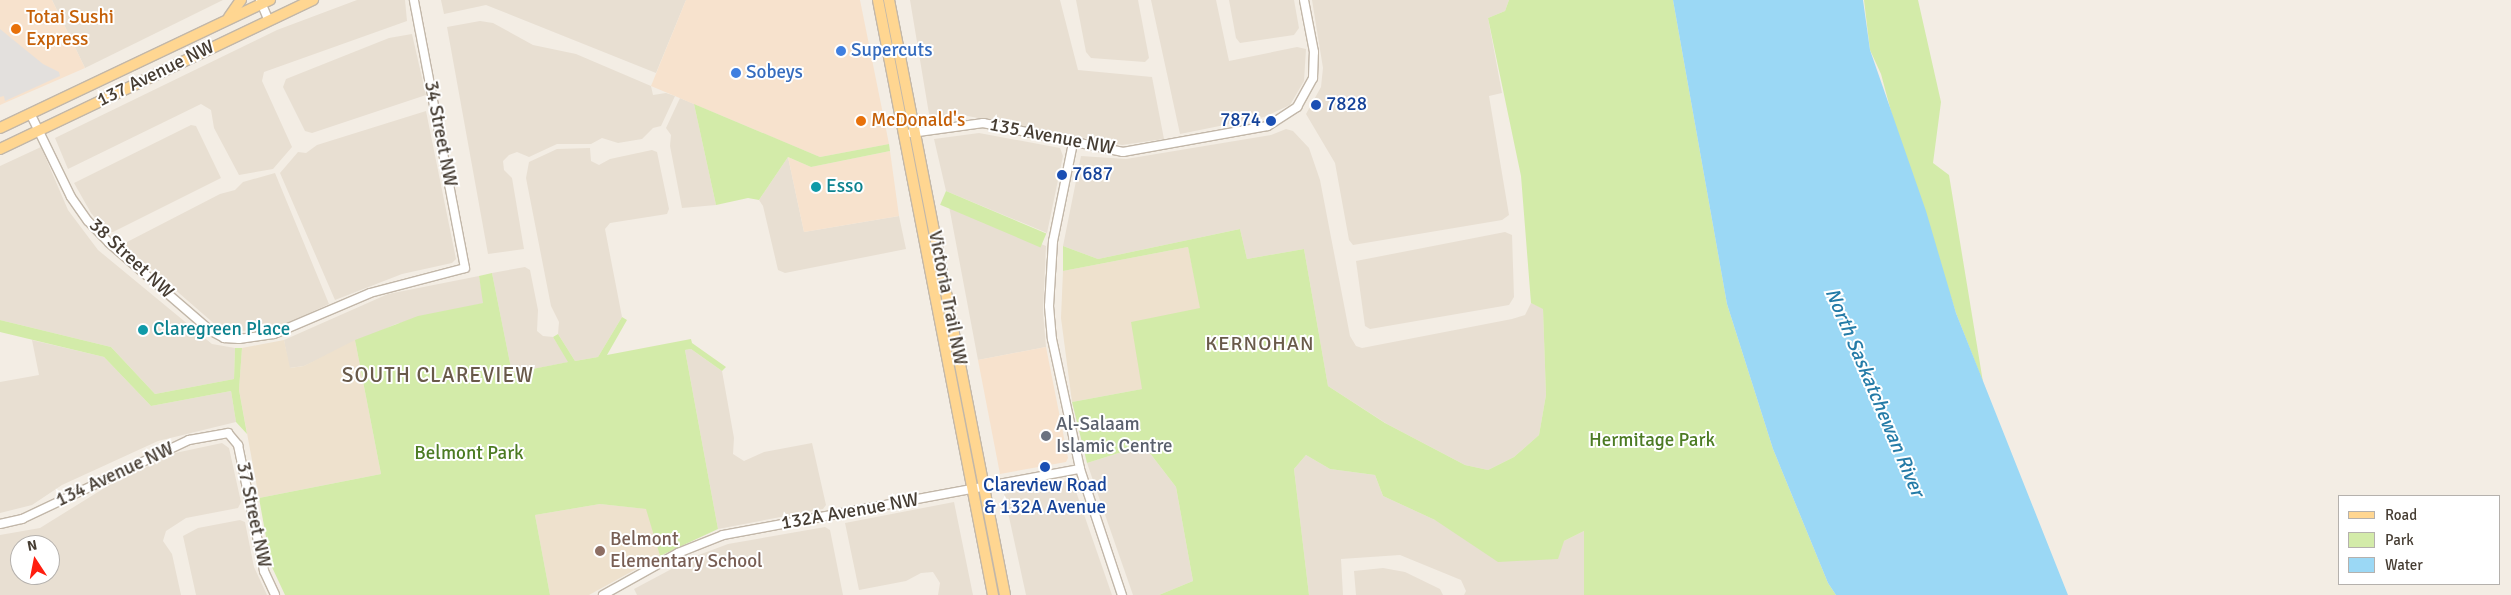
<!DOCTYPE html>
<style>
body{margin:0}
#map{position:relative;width:2511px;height:595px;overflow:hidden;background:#f3ede4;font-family:Signika,sans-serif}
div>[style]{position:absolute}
.residential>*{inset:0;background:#e8dfd2}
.commercial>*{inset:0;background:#f7e2cd}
.education>*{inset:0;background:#eee1cd}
.green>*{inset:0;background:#d3eba9;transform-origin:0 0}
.parking>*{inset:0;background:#e3e0dd}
.water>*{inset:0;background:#9bd8f5}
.roads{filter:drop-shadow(1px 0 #c2b7a9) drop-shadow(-1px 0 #c2b7a9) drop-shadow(0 1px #c2b7a9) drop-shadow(0 -1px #c2b7a9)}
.minor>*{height:8px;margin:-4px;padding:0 4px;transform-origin:4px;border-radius:4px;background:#fff}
.major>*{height:10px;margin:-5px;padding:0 5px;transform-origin:5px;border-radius:5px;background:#ffd691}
.dots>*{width:14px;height:14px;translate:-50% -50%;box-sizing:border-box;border:2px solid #fff;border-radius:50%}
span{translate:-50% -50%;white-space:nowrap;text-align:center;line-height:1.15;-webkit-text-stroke:4px #fff;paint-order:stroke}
.food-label{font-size:19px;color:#c56008}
.left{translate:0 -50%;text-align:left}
.shop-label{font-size:19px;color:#366cbe}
.street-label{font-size:19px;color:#463d33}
.transit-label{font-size:19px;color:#164399}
.right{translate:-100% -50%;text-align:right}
.culture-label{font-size:19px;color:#0d838f}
.worship-label{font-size:19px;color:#5b616d}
.park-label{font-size:19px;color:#4c7b23}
.education-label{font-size:19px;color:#785e54}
.neighbourhood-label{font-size:20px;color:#695a4a;letter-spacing:1px}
.water-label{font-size:20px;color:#247ba7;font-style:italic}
.quarter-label{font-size:21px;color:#695a4a;letter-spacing:1px}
.legend{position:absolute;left:2338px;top:495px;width:162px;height:90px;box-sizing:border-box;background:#fff;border:1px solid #b5b1ad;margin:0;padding:6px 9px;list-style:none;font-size:15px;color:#463d33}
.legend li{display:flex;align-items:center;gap:10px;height:25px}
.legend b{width:25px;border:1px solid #b5b1ad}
.north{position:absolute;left:10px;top:535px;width:50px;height:50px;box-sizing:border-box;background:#fff;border:1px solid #b5b1ad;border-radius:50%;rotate:349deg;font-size:14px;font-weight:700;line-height:20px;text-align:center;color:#463d33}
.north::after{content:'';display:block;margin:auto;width:18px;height:22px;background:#ff1e0f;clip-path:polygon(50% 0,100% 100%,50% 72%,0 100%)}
</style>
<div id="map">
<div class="residential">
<i style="clip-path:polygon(52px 0,223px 0,85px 68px)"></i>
<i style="clip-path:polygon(357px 0,405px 0,407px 21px,264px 72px,262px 81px,292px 147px,273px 169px,239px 175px,214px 128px,211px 110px,201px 104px,68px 169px,55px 138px,277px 30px)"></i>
<i style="clip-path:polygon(441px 0,686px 0,656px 73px,486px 5px,444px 14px)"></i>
<i style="clip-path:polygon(910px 0,1060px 0,1078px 70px,1152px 77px,1164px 139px,1122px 145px,957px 114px,930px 120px)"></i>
<i style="clip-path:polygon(1076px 0,1138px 0,1149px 58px,1145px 62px,1091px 58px,1086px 52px)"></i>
<i style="clip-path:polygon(1151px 0,1216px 0,1229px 61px,1297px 47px,1306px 49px,1304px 81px,1290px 105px,1264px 117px,1180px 134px)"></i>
<i style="clip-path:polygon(1229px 0,1294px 0,1299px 28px,1294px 35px,1240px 43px,1236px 38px)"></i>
<i style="clip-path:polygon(1312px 0,1509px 0,1505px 11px,1488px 18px,1502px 93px,1489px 96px,1509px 215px,1502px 220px,1353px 245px,1349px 240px,1335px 163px,1306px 114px,1321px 87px,1323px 68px)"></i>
<i style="clip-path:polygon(480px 21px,493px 23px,533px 45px,576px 54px,651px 86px,653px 95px,666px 93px,675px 96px,661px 126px,653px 128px,642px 139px,618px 143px,602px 138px,591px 144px,557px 144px,529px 157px,517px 152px,509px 155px,503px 161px,504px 170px,512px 178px,524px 249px,488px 254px,447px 27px)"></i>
<i style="clip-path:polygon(412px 34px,426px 95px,312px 133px,305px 131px,283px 87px,286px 79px,389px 38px)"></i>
<i style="clip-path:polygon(680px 98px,694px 104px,716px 205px,682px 208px,670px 146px,671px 135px,666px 128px)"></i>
<i style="clip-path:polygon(426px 111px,456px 259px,452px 263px,402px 274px,335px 300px,280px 173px,298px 152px,306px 153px,317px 145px)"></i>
<i style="clip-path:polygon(191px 125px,196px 126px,221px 178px,113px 232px,107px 232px,91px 213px,74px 183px)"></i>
<i style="clip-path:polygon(1286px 129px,1293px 131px,1309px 148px,1320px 180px,1350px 336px,1356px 346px,1362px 348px,1512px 319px,1525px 315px,1531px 303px,1543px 308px,1546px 395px,1539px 435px,1514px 457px,1488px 470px,1465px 465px,1387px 424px,1328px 386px,1304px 249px,1247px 259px,1240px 229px,1098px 259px,1063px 246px,1081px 156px,1126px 159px,1271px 135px)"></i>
<i style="clip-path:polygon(979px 133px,1060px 148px,1063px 156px,1047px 233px,946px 191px,934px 139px)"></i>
<i style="clip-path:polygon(41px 147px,68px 210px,98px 250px,212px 344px,235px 348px,234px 379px,155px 394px,111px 347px,0 320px,0 166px)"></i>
<i style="clip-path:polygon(590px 148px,591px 161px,599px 165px,610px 159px,652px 150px,657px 152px,669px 209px,667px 214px,610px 223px,605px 229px,622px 317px,598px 357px,575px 361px,558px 334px,559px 322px,551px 306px,526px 178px,529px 162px,557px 149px)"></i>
<i style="clip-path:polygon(788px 157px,804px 232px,899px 216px,906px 249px,785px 273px,778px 270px,763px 206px,759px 200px)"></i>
<i style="clip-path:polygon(275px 173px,329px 304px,288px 323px,237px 332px,218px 327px,126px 247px,127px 242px,220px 194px,235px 190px,243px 182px)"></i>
<i style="clip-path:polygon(949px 206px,1046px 246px,1043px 312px,1046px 347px,978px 360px)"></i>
<i style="clip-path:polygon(1505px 232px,1512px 235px,1514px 297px,1509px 305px,1370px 329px,1365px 326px,1356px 261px)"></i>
<i style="clip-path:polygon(525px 267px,530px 270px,538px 310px,537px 331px,543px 336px,553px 337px,569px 362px,512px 373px,492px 273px)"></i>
<i style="clip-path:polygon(479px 276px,484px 303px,396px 324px,304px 366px,289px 368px,284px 340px,388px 294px)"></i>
<i style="clip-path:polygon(32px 340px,104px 357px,151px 406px,231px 391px,236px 422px,158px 441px,62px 485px,32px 505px,0 513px,0 382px,39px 375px)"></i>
<i style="clip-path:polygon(691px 349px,722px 371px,734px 438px,733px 454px,744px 461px,764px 452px,812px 443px,826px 505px,823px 509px,718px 529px,685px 350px)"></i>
<i style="clip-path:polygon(evenodd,222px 443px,229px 448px,241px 502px,238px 508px,186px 518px,166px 531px,163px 541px,172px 554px,181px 595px,0 595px,0 535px,40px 528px,106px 487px,175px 453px,222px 443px,20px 545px,50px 545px,50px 575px,20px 575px,20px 545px)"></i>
<i style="clip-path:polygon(1138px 447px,1146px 448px,1176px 487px,1193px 581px,1159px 595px,1133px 595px,1087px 463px)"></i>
<i style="clip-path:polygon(1306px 455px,1330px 469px,1375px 475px,1383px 496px,1435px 520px,1564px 541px,1584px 531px,1584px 595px,1464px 595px,1466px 591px,1461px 580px,1400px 555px,1341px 559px,1343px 595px,1309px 595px,1294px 469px)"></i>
<i style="clip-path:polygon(1072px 480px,1112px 595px,1026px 595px,1004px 494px)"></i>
<i style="clip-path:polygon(954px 502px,973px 595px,938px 595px,940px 583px,933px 572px,921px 573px,906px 581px,859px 590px,845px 523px)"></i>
<i style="clip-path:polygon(240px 520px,245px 522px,254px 567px,267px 595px,196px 595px,183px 536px,198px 528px)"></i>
<i style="clip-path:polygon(825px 527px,830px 530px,843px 595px,637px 595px,634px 589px,696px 556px,728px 544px)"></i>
<i style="clip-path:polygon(1383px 568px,1405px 572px,1440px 589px,1443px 595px,1356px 595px,1354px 571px)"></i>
</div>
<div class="commercial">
<i style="clip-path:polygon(0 0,52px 0,85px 68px,0 105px)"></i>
<i style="clip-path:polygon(686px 0,860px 0,889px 144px,820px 157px,651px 86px)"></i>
<i style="clip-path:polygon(890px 151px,899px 216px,804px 232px,788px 157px,811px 167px)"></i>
<i style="clip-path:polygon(1046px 347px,1068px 458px,1066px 462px,1000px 474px,978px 360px)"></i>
</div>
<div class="education">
<i style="clip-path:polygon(1188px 247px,1201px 308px,1142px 389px,1072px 402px,1061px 318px,1063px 271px)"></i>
<i style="clip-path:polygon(284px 340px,290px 368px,304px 366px,355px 340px,381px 474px,259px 498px,239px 390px,242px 348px)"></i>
<i style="clip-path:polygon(600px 504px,647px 509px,660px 556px,589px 595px,550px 595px,535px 515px)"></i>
</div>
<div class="green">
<i style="clip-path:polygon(1509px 0,1673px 0,1727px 304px,1773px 449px,1828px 583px,1836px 595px,1584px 595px,1584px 531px,1564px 541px,1558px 559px,1498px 562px,1435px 520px,1383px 496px,1375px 475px,1330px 469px,1306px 455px,1294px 469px,1309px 595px,1159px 595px,1193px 581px,1176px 487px,1146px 448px,1138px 447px,1087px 463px,1072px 402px,1142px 389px,1131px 322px,1200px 308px,1188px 247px,1063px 271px,1063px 246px,1098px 259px,1240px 229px,1247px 259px,1304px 249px,1328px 386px,1385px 423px,1465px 465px,1488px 470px,1514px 457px,1539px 435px,1546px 395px,1543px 309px,1531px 303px,1521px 176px,1488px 18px,1505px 11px)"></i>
<i style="clip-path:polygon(1864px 0,1918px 0,1941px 102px,1933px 163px,1949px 175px,1983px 382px,1956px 313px,1896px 130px,1881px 74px,1870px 50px)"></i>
<i style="clip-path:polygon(694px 104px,820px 157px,889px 144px,890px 151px,811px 167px,788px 157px,759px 200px,748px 198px,716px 205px)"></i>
<i style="left:946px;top:191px;width:109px;height:15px;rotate:23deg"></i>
<i style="clip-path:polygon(492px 273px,512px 373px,568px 362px,553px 337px,558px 334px,575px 361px,598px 357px,622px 317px,627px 320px,607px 355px,691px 339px,692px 343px,726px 367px,722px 371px,691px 349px,685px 350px,718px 529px,660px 556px,646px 509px,600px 504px,535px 515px,550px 595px,285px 595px,271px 565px,259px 498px,381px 474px,355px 340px,418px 316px,483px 303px,479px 276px)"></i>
<i style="clip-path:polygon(0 320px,111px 347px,155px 394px,234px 379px,235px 348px,242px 348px,239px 390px,247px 434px,236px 422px,231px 391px,151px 406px,104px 357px,0 332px)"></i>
</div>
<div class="parking">
<i style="clip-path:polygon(0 29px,43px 64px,59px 72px,60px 76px,5px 101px,4px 96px,0 97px)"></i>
</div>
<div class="water">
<i style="clip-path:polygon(1673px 0,1863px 0,1870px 50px,1926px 211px,1956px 313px,2068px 595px,1836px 595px,1828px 583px,1773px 449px,1727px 304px)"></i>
</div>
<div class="roads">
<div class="minor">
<i style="left:260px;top:0;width:21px;rotate:67deg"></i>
<i style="left:30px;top:113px;width:93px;rotate:64deg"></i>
<i style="left:71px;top:197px;width:29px;rotate:55deg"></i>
<i style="left:88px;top:221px;width:30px;rotate:46deg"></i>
<i style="left:109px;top:243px;width:135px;rotate:40.8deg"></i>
<i style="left:211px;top:331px;width:15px;rotate:28deg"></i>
<i style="left:224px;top:338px;width:15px;rotate:4deg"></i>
<i style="left:239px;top:339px;width:35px;rotate:-8deg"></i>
<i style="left:274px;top:334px;width:104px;rotate:-23.1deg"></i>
<i style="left:370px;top:293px;width:98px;rotate:-14.7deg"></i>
<i style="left:465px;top:268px;width:273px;rotate:-100.8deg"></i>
<i style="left:911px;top:133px;width:73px;rotate:-7.9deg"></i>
<i style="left:983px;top:123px;width:143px;rotate:11.7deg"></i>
<i style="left:1123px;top:152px;width:147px;rotate:-10.2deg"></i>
<i style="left:1268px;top:126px;width:35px;rotate:-33deg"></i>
<i style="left:1297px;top:107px;width:33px;rotate:-61deg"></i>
<i style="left:1313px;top:78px;width:26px;rotate:-88deg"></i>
<i style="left:1314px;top:52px;width:53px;rotate:-100.9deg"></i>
<i style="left:1073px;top:143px;width:100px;rotate:101.5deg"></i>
<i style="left:1053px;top:241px;width:65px;rotate:93.5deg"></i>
<i style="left:1049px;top:306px;width:33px;rotate:85deg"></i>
<i style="left:1052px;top:339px;width:133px;rotate:77.8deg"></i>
<i style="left:1080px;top:469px;width:133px;rotate:71.6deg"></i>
<i style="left:0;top:524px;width:23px;rotate:-13deg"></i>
<i style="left:22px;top:519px;width:185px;rotate:-25.3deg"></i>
<i style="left:189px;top:440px;width:40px;rotate:-10deg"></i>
<i style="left:228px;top:433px;width:16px;rotate:50deg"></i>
<i style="left:238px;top:445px;width:129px;rotate:78.3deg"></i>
<i style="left:264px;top:571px;width:26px;rotate:65deg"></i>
<i style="left:603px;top:595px;width:86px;rotate:-29.2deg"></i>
<i style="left:678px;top:553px;width:48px;rotate:-21.8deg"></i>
<i style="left:723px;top:535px;width:363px;rotate:-10.5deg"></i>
</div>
<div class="major">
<i style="left:878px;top:0;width:606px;rotate:79.06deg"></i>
<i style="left:889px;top:0;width:606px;rotate:78.97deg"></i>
<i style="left:229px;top:17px;width:21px;rotate:-55deg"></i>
<i style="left:0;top:128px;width:299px;rotate:-25.4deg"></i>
<i style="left:0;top:149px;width:347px;rotate:-25.5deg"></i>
</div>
</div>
<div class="dots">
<i style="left:16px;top:29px;background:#e8710a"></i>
<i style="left:841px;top:51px;background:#3f7fe0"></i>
<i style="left:736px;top:73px;background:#3f7fe0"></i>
<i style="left:1316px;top:105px;background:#1a4fb4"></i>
<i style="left:861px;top:121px;background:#e8710a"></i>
<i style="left:1271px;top:121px;background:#1a4fb4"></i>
<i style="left:1062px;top:175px;background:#1a4fb4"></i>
<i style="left:816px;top:187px;background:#0f9aa8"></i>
<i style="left:143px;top:330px;background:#0f9aa8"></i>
<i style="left:1046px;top:436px;background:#6b7280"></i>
<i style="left:1045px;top:467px;background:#1a4fb4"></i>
<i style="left:600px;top:551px;background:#8d6e63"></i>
</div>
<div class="food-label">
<span class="left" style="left:26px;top:29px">Totai Sushi<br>Express</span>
<span class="left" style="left:871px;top:121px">McDonald's</span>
</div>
<div class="shop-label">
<span class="left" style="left:851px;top:51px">Supercuts</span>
<span class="left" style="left:746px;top:73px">Sobeys</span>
</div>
<div class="street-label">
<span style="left:156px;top:74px;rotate:-26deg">137 Avenue NW</span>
<span style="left:440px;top:134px;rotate:79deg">34 Street NW</span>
<span style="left:1052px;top:137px;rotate:11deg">135 Avenue NW</span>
<span style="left:131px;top:259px;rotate:43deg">38 Street NW</span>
<span style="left:947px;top:298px;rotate:79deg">Victoria Trail NW</span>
<span style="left:115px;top:475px;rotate:-25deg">134 Avenue NW</span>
<span style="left:850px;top:512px;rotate:-10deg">132A Avenue NW</span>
<span style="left:253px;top:515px;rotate:78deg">37 Street NW</span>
</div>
<div class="transit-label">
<span class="left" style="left:1326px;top:105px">7828</span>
<span class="right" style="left:1261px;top:121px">7874</span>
<span class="left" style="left:1072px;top:175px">7687</span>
<span style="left:1045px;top:497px">Clareview Road<br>&amp; 132A Avenue</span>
</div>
<div class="culture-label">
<span class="left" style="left:826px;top:187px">Esso</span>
<span class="left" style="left:153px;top:330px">Claregreen Place</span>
</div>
<div class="worship-label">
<span class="left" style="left:1056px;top:436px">Al-Salaam<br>Islamic Centre</span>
</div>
<div class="park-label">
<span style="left:1652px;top:441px">Hermitage Park</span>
<span style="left:469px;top:454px">Belmont Park</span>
</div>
<div class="education-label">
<span class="left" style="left:610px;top:551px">Belmont<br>Elementary School</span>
</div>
<div class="neighbourhood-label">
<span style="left:1260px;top:343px">KERNOHAN</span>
</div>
<div class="water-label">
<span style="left:1875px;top:392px;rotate:67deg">North Saskatchewan River</span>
</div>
<div class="quarter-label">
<span style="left:438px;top:375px">SOUTH CLAREVIEW</span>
</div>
<ul class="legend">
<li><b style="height:6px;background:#ffd691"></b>Road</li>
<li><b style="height:14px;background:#d3eba9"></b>Park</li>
<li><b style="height:14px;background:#9bd8f5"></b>Water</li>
</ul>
<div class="north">N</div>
</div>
